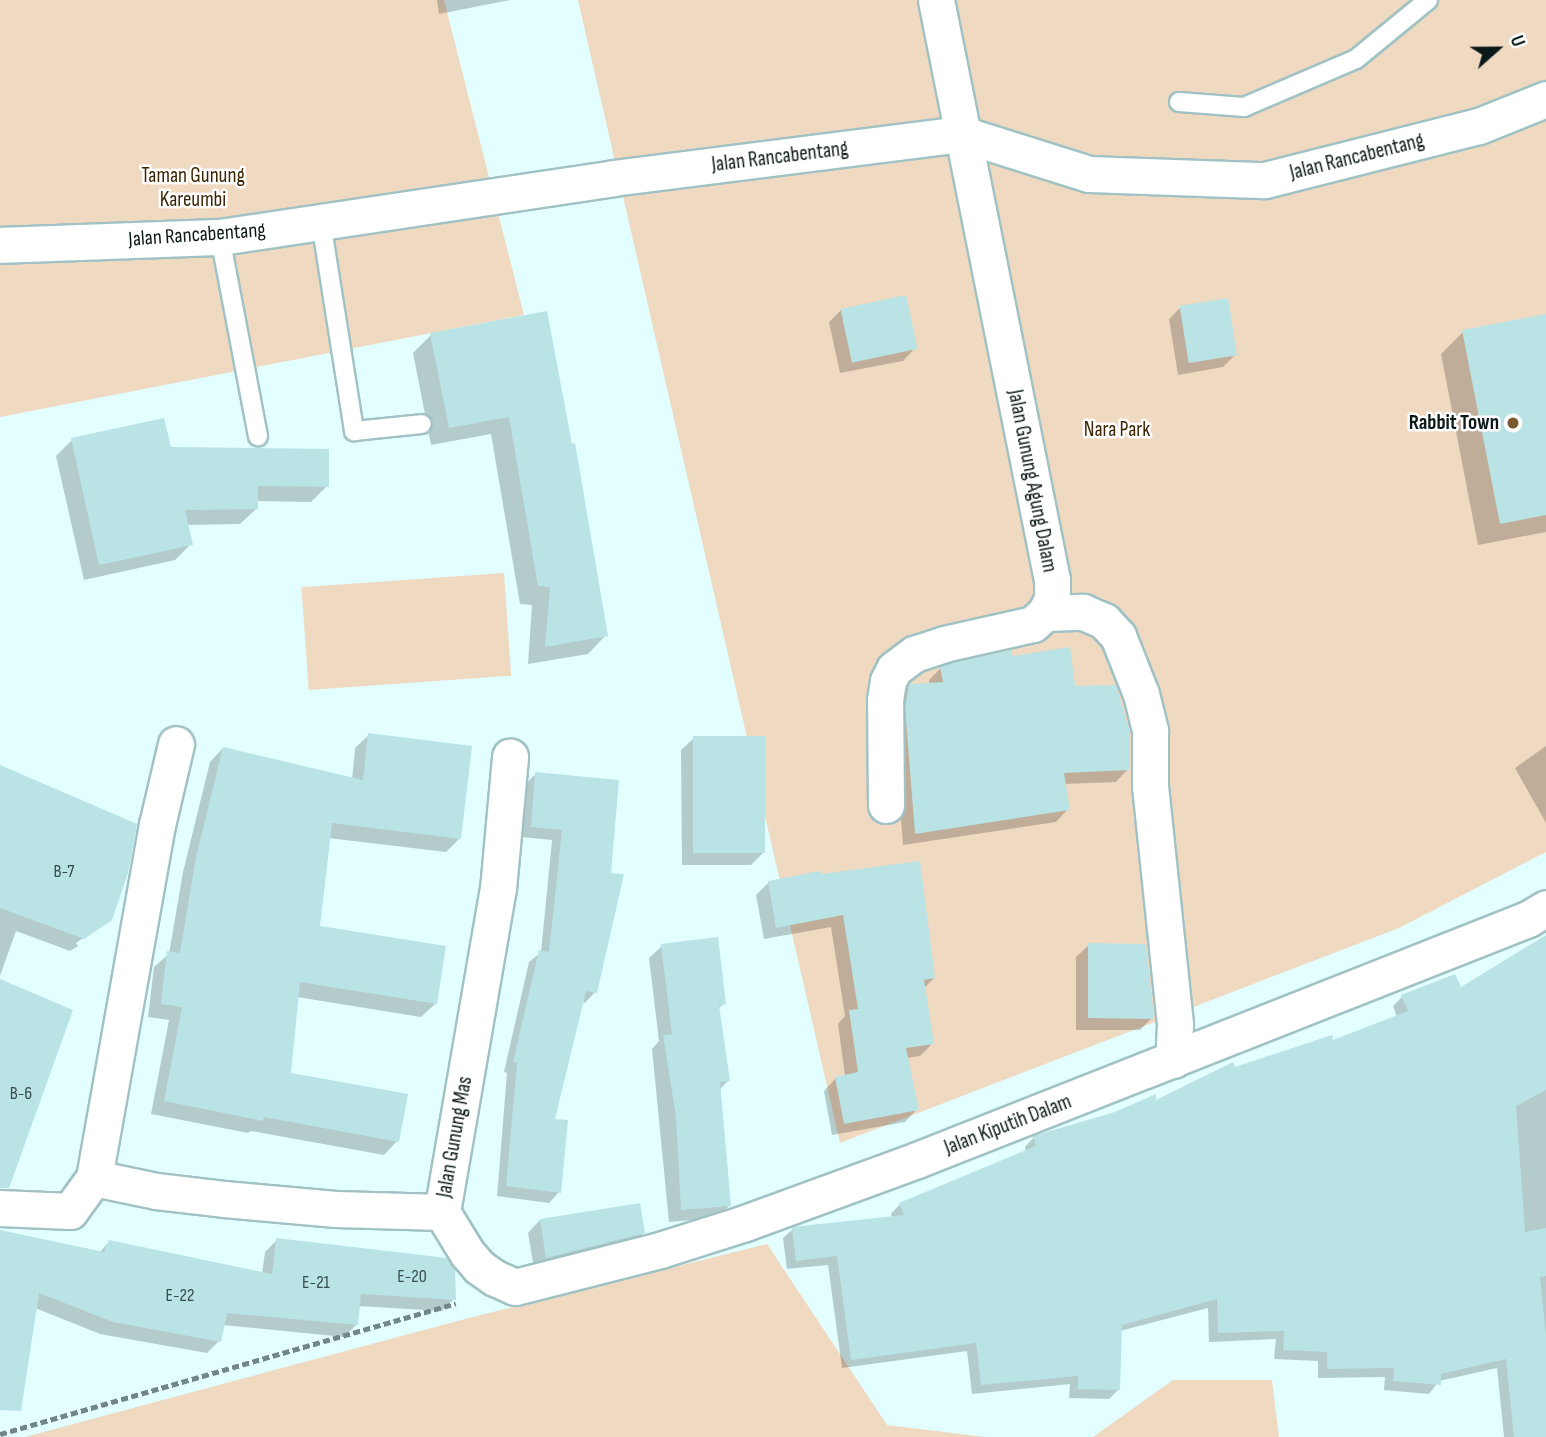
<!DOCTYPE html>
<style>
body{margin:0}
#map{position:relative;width:1546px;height:1437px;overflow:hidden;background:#e2feff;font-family:"Sofia Sans Condensed",sans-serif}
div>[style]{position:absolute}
.green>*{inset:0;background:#efd9c1;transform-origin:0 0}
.shadow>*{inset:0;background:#0003}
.building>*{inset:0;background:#b9e3e5;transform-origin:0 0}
.path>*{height:4.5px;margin-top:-2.25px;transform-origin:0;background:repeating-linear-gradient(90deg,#728687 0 7px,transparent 0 10.5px)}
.roads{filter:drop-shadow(2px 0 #a1c2c4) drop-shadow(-2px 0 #a1c2c4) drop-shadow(0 2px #a1c2c4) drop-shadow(0 -2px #a1c2c4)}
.lane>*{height:18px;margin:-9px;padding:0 9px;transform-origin:9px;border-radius:9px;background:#fff}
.street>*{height:35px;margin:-17.5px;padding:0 17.5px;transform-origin:17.5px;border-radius:17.5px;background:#fff}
.dots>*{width:19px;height:19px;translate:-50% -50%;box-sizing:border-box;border:4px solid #fff;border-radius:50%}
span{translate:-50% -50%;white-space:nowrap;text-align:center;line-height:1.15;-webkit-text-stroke:5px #fff;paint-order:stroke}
.number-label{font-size:18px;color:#374c4c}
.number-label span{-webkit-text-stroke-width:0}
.street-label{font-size:21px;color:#0c1919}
.park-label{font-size:21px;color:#3d2503}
.poi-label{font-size:21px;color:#0c1919;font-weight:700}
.right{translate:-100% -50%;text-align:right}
.north{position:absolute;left:1462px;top:14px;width:70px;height:70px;-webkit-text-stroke:5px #fff;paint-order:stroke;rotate:69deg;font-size:19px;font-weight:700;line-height:28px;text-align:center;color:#0c1919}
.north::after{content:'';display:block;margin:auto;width:24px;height:32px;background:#0c1919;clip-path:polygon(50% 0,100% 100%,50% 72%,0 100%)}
</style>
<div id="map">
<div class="green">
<i style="clip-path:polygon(0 0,444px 0,524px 315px,0 417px)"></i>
<i style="clip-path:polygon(578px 0,1546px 0,1546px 852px,1399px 928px,840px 1143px)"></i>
<i style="left:504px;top:573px;width:103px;height:203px;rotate:86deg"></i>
<i style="clip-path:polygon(767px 1244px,887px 1425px,985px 1437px,25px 1437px,465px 1319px)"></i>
<i style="clip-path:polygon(1173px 1380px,1272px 1380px,1279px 1437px,1093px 1437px)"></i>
</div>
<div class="shadow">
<i style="clip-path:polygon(437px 0,510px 0,439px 14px)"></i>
<i style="clip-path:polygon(1181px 307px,1235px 355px,1223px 367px,1178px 375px,1169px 319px)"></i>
<i style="clip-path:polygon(841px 310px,915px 348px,903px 361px,840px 373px,829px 322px)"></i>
<i style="clip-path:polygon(545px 313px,606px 635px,588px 654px,528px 664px,532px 605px,520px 604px,491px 434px,431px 445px,413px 353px,431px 335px)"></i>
<i style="clip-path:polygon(1546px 316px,1546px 532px,1478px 545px,1441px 354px,1463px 332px)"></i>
<i style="clip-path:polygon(72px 440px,169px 449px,327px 486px,311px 502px,256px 501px,256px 509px,240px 524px,187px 525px,191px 544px,175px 560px,84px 580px,56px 456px)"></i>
<i style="clip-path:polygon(1011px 658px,1074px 688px,1128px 769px,1116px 782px,1064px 784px,1068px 809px,1056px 822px,903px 845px,894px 721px,897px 699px,910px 686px,929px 685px,929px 680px,941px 668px)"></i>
<i style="clip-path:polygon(369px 735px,459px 839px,446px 852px,328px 838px,318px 927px,435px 1004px,421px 1017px,297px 997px,289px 1074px,397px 1141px,384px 1155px,251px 1131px,248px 1133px,151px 1114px,169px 1020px,148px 1017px,154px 967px,169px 954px,183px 872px,210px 762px,223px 748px,352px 780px,355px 748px)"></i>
<i style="clip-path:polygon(694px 738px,763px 853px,751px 865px,682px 865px,681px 750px)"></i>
<i style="clip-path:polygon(1546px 746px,1546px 823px,1515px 768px)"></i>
<i style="clip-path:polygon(536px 774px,617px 781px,595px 992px,585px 1003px,582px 1002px,553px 1120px,559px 1192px,549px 1203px,497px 1196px,507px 1073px,504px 1072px,529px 962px,541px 952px,552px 840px,521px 837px,525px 784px)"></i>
<i style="clip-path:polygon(0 777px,110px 919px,76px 943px,78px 946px,70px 951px,16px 931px,0 976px)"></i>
<i style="clip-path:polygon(819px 873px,934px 978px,924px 988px,932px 1044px,920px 1056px,907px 1058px,917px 1109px,905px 1122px,832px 1135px,824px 1091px,836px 1078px,845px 1076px,838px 1024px,845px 1016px,831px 927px,764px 939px,756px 895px,769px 882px)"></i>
<i style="clip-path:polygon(1546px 937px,1546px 1437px,1504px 1437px,1497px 1368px,1439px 1381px,1429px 1394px,1384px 1390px,1385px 1377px,1318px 1378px,1318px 1361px,1274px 1359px,1276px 1339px,1209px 1342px,1208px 1308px,1120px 1331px,1118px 1390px,1109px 1399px,1069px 1398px,1070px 1384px,972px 1394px,967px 1351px,842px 1368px,828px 1265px,787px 1269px,783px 1238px,793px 1229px,892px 1218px,891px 1214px,900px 1204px,1026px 1152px,1025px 1147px,1034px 1137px,1155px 1103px,1234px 1069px,1332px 1042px,1397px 1017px,1393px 1006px,1402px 997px,1460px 989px)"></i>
<i style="clip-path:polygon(1089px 945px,1152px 1018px,1140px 1030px,1076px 1030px,1076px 957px)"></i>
<i style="clip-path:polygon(662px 946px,724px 1003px,718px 1009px,729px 1080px,719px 1090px,729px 1206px,716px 1218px,669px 1222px,652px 1049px,659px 1041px,649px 958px)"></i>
<i style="clip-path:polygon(540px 1220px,643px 1233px,630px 1245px,534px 1269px,528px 1233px)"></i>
<i style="clip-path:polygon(0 1231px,99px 1253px,109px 1242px,262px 1274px,265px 1252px,277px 1240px,454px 1299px,442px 1311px,358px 1306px,356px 1325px,344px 1337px,223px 1325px,219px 1341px,207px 1353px,100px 1334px,35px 1308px,0 1396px)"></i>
</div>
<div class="building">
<i style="left:906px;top:295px;width:55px;height:67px;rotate:78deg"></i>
<i style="left:1228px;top:298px;width:58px;height:49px;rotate:81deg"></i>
<i style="clip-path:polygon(547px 311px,572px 444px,575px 443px,608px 636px,545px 647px,550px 587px,538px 586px,509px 417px,449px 428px,430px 333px)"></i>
<i style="clip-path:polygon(1546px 314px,1546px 515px,1500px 524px,1462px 330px)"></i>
<i style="clip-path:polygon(164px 418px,171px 447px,329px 449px,329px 487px,258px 486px,258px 509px,185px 510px,193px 545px,99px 565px,71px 438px)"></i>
<i style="clip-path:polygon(1070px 647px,1075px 686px,1116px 685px,1130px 733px,1130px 770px,1064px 773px,1070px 810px,915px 834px,905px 707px,909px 684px,943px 682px,940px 667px,949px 663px,1011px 650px,1012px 656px)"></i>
<i style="clip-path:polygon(368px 733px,472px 746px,461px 839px,332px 823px,320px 926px,446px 946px,437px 1004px,300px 982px,291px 1073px,408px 1094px,399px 1142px,264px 1117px,263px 1121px,164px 1101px,182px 1007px,161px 1004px,167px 951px,180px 953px,196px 857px,223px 747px,363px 780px)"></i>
<i style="left:693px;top:736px;width:72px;height:117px"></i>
<i style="clip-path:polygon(0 765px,137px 824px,128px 873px,112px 920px,84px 939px,0 908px)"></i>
<i style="clip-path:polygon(535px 772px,619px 780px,611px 873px,624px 874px,597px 993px,586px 991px,555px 1119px,568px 1120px,561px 1193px,506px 1186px,517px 1063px,513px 1062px,539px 950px,549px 952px,562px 830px,531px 827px)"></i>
<i style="clip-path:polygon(920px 861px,935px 978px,924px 980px,934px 1044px,906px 1048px,919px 1110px,844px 1124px,835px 1077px,858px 1072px,849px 1010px,858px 1009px,843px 915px,776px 928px,768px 881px,820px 871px,821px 874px)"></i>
<i style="clip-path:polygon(1546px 935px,1546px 1090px,1516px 1106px,1525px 1232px,1546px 1228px,1546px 1276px,1540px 1277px,1546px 1336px,1546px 1437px,1514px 1437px,1506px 1359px,1441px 1374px,1441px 1385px,1393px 1381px,1394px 1368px,1327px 1369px,1327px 1352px,1283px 1350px,1284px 1331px,1218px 1333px,1217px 1299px,1122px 1325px,1120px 1390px,1078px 1389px,1078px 1376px,981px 1385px,976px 1343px,851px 1360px,837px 1256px,796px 1261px,792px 1227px,904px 1215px,899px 1203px,1036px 1146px,1033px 1136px,1115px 1112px,1156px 1094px,1156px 1100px,1233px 1062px,1235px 1067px,1332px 1035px,1333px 1040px,1408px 1011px,1401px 995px,1455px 974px,1461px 987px)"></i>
<i style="clip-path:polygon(718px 937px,726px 1004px,719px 1005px,730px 1081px,720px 1082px,731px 1206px,681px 1210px,676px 1117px,663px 1035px,672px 1034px,661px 944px)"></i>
<i style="clip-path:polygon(1088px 943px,1146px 944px,1154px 1019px,1088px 1018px)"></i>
<i style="clip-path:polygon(0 979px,73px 1010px,9px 1188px,0 1188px)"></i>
<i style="clip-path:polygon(640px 1203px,645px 1233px,546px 1258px,540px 1219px)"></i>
<i style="clip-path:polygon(0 1230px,104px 1252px,109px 1240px,272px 1274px,276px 1238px,447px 1258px,455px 1270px,456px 1300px,361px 1294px,358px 1325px,227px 1313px,221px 1342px,113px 1322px,39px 1293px,21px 1411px,0 1410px)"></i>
</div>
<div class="path">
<i style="left:0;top:1434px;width:474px;rotate:-16deg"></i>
</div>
<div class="roads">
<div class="lane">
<i style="left:1179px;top:102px;width:65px;rotate:4.4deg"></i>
<i style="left:1244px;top:107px;width:122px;rotate:-23.2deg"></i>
<i style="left:1356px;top:59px;width:93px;rotate:-39.3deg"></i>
<i style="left:321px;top:222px;width:212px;rotate:81deg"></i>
<i style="left:354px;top:431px;width:68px;rotate:-5.9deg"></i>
<i style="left:220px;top:237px;width:203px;rotate:79.2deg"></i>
</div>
<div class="street">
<i style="left:0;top:245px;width:220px;rotate:-2.1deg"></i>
<i style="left:220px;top:237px;width:397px;rotate:-8.5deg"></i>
<i style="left:613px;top:178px;width:352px;rotate:-7.2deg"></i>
<i style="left:962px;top:134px;width:133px;rotate:17.5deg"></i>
<i style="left:1089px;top:174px;width:176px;rotate:2deg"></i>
<i style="left:1265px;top:180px;width:221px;rotate:-14.2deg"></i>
<i style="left:1479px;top:126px;width:72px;rotate:-21.9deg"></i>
<i style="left:1045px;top:613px;width:38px;rotate:-2deg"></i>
<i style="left:1083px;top:612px;width:23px;rotate:23deg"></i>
<i style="left:1104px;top:621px;width:21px;rotate:47deg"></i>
<i style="left:1118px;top:636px;width:62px;rotate:68.4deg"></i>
<i style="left:1141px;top:694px;width:38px;rotate:76deg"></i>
<i style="left:1150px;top:731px;width:55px;rotate:90deg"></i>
<i style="left:1150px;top:786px;width:240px;rotate:84deg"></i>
<i style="left:1175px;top:1025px;width:35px;rotate:93deg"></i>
<i style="left:886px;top:805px;width:105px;rotate:-90.5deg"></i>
<i style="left:885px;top:700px;width:19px;rotate:-81deg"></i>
<i style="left:888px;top:681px;width:13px;rotate:-63deg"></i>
<i style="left:894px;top:669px;width:25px;rotate:-37deg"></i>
<i style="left:914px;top:654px;width:32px;rotate:-18deg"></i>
<i style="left:944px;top:644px;width:91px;rotate:-12.7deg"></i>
<i style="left:1033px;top:624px;width:16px;rotate:-43deg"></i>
<i style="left:1045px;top:613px;width:16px;rotate:-63deg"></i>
<i style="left:1052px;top:599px;width:19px;rotate:-90deg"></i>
<i style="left:1052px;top:580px;width:591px;rotate:-101.31deg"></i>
<i style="left:94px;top:1178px;width:63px;rotate:11.8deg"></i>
<i style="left:156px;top:1191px;width:68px;rotate:6.7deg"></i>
<i style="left:224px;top:1199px;width:112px;rotate:5.1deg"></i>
<i style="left:336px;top:1209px;width:106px;rotate:1.6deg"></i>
<i style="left:442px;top:1212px;width:328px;rotate:-80.2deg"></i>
<i style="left:498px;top:889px;width:133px;rotate:-84.8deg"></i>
<i style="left:0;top:1208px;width:70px;rotate:2.5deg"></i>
<i style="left:70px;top:1211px;width:41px;rotate:-54deg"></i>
<i style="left:94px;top:1178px;width:359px;rotate:-79.9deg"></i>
<i style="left:157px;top:825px;width:83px;rotate:-76.8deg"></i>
<i style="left:442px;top:1212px;width:48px;rotate:58.6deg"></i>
<i style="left:467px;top:1253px;width:18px;rotate:49deg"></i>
<i style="left:479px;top:1267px;width:19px;rotate:35deg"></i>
<i style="left:495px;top:1278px;width:22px;rotate:24deg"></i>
<i style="left:515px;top:1287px;width:150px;rotate:-14.3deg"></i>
<i style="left:660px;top:1250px;width:89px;rotate:-17.6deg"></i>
<i style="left:745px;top:1223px;width:183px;rotate:-20.1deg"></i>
<i style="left:917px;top:1160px;width:657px;rotate:-21.53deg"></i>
<i style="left:1528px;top:919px;width:21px;rotate:-31deg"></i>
</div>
</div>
<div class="dots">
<i style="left:1513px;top:423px;background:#7a592f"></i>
</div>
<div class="number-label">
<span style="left:64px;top:872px">B-7</span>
<span style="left:21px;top:1094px">B-6</span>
<span style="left:412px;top:1277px">E-20</span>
<span style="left:316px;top:1283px">E-21</span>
<span style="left:180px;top:1296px">E-22</span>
</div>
<div class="street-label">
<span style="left:780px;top:157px;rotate:-7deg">Jalan Rancabentang</span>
<span style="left:1357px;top:157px;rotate:-14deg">Jalan Rancabentang</span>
<span style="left:197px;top:235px;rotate:-4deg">Jalan Rancabentang</span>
<span style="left:1032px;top:481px;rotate:79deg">Jalan Gunung Agung Dalam</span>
<span style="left:1008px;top:1125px;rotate:-21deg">Jalan Kiputih Dalam</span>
<span style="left:455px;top:1137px;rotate:-80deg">Jalan Gunung Mas</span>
</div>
<div class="park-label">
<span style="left:193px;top:188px">Taman Gunung<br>Kareumbi</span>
<span style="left:1117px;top:430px">Nara Park</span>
</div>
<div class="poi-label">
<span class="right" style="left:1499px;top:423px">Rabbit Town</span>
</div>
<div class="north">U</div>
</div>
